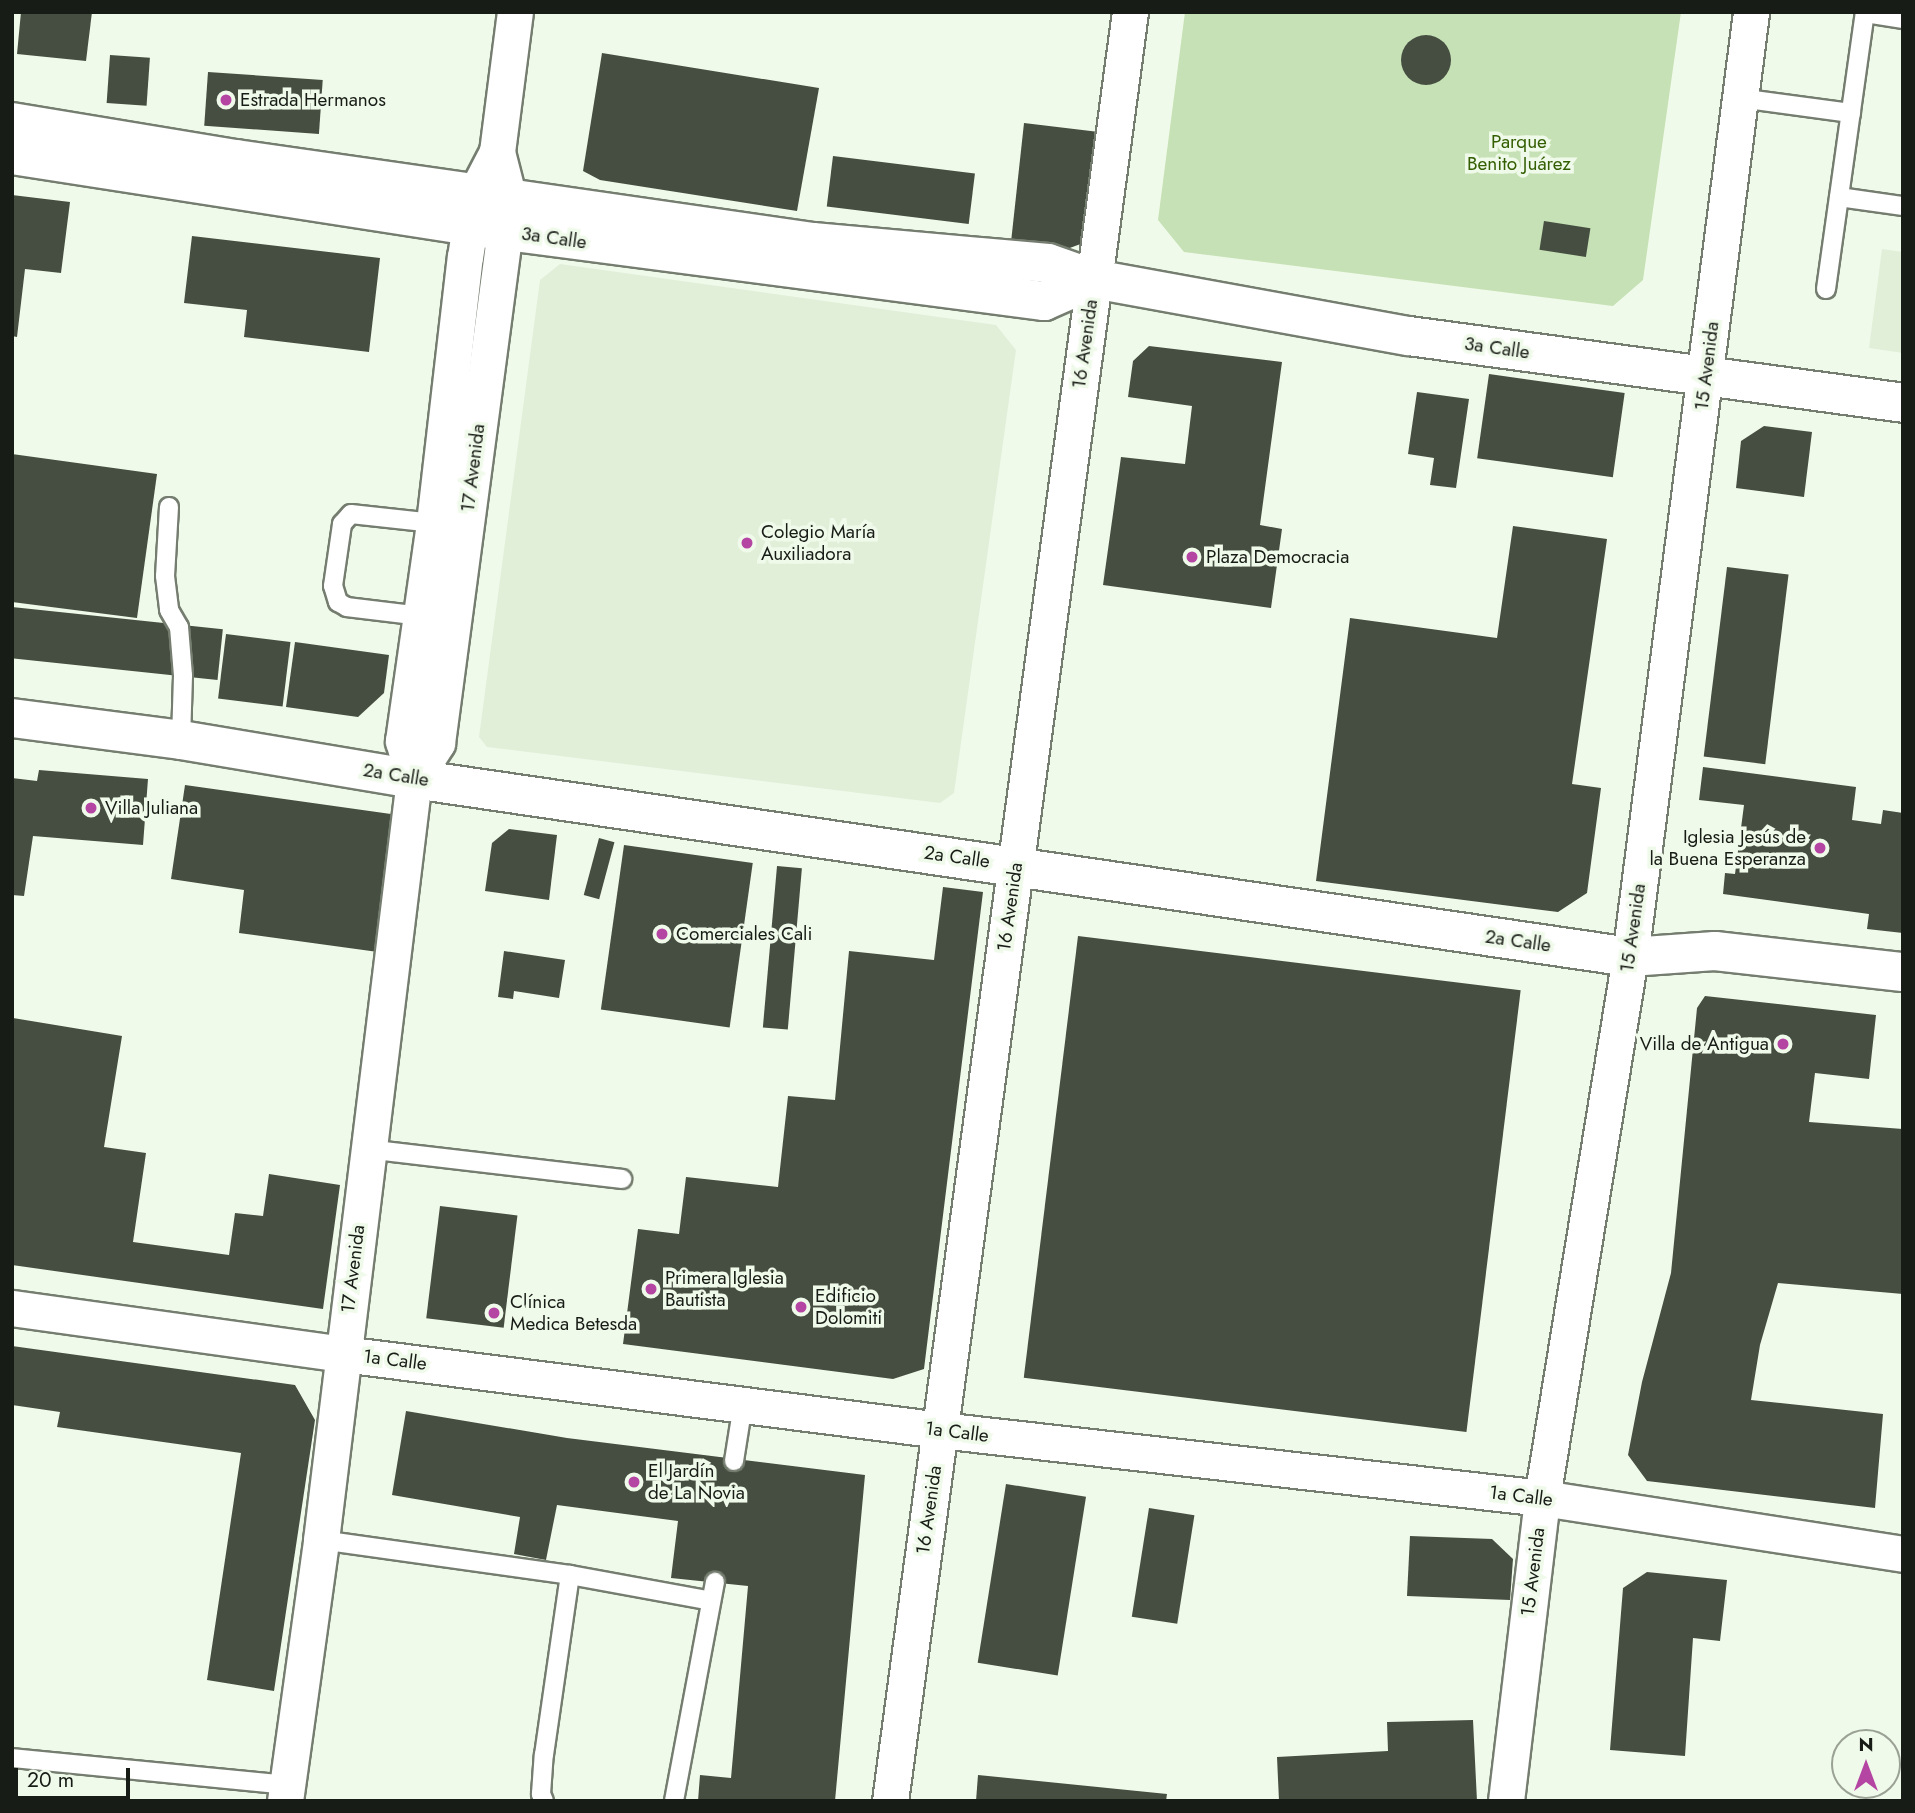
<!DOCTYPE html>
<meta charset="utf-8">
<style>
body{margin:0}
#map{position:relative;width:1915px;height:1813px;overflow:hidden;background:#f0faea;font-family:Jost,sans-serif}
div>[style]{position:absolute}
.built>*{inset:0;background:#e1efd9}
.green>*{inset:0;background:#c6e1b5}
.building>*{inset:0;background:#464e41;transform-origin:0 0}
.round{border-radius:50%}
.roads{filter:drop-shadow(2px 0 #747d6f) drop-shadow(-2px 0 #747d6f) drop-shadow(0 2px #747d6f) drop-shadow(0 -2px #747d6f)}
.lane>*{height:18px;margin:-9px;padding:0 9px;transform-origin:9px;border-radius:9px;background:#fff}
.street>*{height:35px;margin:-17.5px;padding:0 17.5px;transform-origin:17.5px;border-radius:17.5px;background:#fff}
.secondary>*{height:38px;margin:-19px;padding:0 19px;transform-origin:19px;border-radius:19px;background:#fff}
.dots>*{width:19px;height:19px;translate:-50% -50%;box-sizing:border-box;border:4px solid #f0faea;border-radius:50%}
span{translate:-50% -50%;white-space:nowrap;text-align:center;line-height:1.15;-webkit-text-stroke:7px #f0faea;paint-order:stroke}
.poi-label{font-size:19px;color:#181c16}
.left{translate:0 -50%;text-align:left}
.right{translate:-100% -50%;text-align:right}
.park-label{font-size:19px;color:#335e02}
.street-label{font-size:19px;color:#181c16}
.frame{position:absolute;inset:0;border:14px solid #181c16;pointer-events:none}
.north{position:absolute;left:1831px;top:1729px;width:70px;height:70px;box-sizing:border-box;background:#f0faea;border:2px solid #9aa195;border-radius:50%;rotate:0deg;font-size:19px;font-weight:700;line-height:28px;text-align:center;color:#181c16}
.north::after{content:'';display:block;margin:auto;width:24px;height:32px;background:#b445a2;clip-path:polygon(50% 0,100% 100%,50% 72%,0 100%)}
.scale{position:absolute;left:14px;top:1768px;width:116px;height:32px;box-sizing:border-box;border:4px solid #181c16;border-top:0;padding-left:9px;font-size:21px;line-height:24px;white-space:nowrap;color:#181c16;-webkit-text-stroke:5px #f0faea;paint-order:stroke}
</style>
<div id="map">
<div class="built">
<i style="clip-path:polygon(1882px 249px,1903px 252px,1903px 353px,1869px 348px)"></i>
<i style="clip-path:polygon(560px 264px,996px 325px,1016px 350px,954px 793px,940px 803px,487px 747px,479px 737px,540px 280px)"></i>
</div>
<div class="green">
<i style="clip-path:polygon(1185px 12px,1681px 12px,1643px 280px,1613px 306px,1184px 252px,1158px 220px)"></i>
</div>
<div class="building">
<i style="clip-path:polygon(21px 12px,92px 12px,86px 61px,17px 54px)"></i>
<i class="round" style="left:1401px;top:35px;width:50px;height:50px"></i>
<i style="clip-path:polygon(602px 53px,819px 88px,797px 211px,600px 180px,583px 171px)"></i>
<i style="left:110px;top:55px;width:40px;height:48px;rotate:4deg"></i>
<i style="left:208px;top:72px;width:115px;height:54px;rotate:4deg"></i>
<i style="clip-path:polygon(1024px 123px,1099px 132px,1086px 242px,1067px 249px,1011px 242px)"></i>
<i style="left:833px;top:156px;width:143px;height:51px;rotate:7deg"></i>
<i style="clip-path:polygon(12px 195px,70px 202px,61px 273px,25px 269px,17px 337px,12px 336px)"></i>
<i style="left:1544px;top:221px;width:47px;height:29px;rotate:9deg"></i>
<i style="clip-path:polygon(192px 236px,380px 258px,369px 352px,244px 337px,247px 310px,184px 303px)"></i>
<i style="clip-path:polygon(1149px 346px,1282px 362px,1260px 525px,1282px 529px,1271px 608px,1103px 585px,1121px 457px,1185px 464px,1192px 406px,1128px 397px,1133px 361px)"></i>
<i style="left:1489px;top:374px;width:137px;height:85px;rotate:8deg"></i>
<i style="clip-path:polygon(1417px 392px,1469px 399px,1456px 488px,1430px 485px,1434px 458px,1408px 454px)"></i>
<i style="clip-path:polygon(1764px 426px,1812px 432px,1804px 497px,1736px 488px,1741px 441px)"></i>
<i style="clip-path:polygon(12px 454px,157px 474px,137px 618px,12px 602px)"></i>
<i style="clip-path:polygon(1513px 526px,1607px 539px,1572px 784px,1601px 788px,1587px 893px,1558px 912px,1316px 881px,1350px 618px,1497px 638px)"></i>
<i style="left:1727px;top:567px;width:62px;height:191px;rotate:7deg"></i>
<i style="left:12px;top:607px;width:212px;height:51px;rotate:6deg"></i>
<i style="left:226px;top:634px;width:65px;height:65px;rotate:7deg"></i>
<i style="clip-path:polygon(295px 642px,389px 655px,384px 693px,358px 717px,286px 707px)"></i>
<i style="clip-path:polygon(1703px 767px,1856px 787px,1852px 820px,1881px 824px,1883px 810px,1903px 813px,1903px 933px,1867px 929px,1869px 914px,1723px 894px,1725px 873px,1735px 874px,1744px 805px,1699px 800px)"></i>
<i style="clip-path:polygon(39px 770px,148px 779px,143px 845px,33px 836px,24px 896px,12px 895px,12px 778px,37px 781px)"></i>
<i style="clip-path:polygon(185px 785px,398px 815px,378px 952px,239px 933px,244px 890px,171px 879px)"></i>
<i style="clip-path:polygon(509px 829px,557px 835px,549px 900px,485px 891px,492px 843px)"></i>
<i style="left:599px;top:838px;width:16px;height:59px;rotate:15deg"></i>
<i style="left:624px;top:845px;width:130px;height:166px;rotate:8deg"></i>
<i style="left:777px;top:866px;width:25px;height:162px;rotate:5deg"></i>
<i style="clip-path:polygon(943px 887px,983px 892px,924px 1369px,893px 1379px,623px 1344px,638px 1229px,679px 1234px,686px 1177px,778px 1187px,788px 1096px,835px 1100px,849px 951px,934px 960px)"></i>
<i style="left:1078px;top:936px;width:446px;height:445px;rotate:7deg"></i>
<i style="clip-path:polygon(504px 951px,565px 960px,559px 998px,514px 991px,513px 999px,498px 997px)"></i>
<i style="clip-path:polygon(1705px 996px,1876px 1015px,1869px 1079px,1815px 1073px,1809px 1122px,1903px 1129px,1903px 1294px,1778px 1283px,1760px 1345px,1751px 1400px,1883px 1414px,1875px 1508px,1647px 1481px,1628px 1455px,1642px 1382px,1671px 1273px,1697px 1008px)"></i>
<i style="clip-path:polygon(13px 1018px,122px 1036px,104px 1147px,146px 1153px,133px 1242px,229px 1255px,235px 1213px,263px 1216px,269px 1174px,340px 1185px,323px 1309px,12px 1265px)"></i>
<i style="left:440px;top:1206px;width:78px;height:113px;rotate:7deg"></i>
<i style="clip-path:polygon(12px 1346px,295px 1385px,315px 1420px,274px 1691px,207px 1680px,241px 1453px,57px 1427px,60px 1412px,12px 1405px)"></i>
<i style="clip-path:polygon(406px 1411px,567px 1438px,865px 1475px,835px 1801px,698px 1801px,700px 1775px,731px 1778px,748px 1586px,671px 1578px,678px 1521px,557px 1505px,546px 1560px,514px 1554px,520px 1517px,392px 1495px)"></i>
<i style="left:1006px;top:1484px;width:81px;height:181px;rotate:9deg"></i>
<i style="left:1149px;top:1508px;width:46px;height:110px;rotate:9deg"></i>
<i style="clip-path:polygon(1410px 1536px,1492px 1539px,1513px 1559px,1510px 1600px,1407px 1596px)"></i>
<i style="clip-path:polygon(1647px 1572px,1727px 1580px,1720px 1641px,1693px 1638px,1685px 1756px,1610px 1750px,1623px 1588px)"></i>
<i style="clip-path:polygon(1473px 1720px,1477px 1801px,1279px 1801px,1277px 1757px,1388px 1751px,1387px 1722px)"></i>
<i style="clip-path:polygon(978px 1775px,1167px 1794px,1166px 1801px,976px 1801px)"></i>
</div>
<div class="roads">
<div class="lane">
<i style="left:1865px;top:13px;width:38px;rotate:9deg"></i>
<i style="left:1740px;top:98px;width:112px;rotate:7.7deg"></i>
<i style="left:1839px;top:197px;width:65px;rotate:8deg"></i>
<i style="left:1826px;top:289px;width:280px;rotate:-82deg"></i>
<i style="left:169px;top:507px;width:69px;rotate:93.3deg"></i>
<i style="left:165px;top:576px;width:34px;rotate:83deg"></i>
<i style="left:169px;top:610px;width:20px;rotate:60deg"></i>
<i style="left:179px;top:627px;width:49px;rotate:85.3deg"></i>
<i style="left:183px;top:676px;width:64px;rotate:91.8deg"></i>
<i style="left:421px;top:616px;width:75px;rotate:-173.1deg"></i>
<i style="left:347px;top:607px;width:10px;rotate:-151deg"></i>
<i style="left:338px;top:602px;width:17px;rotate:-107deg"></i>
<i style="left:333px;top:586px;width:63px;rotate:-81.7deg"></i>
<i style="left:342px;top:524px;width:13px;rotate:-48deg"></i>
<i style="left:351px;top:514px;width:83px;rotate:6.2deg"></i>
<i style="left:367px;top:1149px;width:257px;rotate:6.7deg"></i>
<i style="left:734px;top:1461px;width:58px;rotate:-81deg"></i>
<i style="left:321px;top:1540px;width:251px;rotate:8deg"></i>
<i style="left:570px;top:1575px;width:143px;rotate:10.4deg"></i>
<i style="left:12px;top:1758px;width:276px;rotate:5.6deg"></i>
<i style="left:544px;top:1801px;width:8px;rotate:-113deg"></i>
<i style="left:541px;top:1794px;width:39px;rotate:-86deg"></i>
<i style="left:544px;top:1755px;width:182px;rotate:-81.8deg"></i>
<i style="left:674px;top:1801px;width:223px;rotate:-79.4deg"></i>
</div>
<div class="street">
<i style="left:414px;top:779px;width:43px;rotate:-57.4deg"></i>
<i style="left:437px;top:743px;width:549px;rotate:-82.46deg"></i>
<i style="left:509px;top:199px;width:49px;rotate:-104.3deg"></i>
<i style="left:497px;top:152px;width:141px;rotate:-82.7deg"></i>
<i style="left:12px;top:1308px;width:334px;rotate:7.9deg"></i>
<i style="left:343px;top:1354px;width:602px;rotate:7.25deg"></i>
<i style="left:940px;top:1430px;width:606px;rotate:6.44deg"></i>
<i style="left:1542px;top:1498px;width:365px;rotate:8.8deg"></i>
<i style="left:285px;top:1801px;width:263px;rotate:-82.1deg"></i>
<i style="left:321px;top:1540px;width:767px;rotate:-83.03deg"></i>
<i style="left:414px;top:779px;width:40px;rotate:-106deg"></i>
<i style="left:403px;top:741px;width:220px;rotate:-81.9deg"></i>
<i style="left:434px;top:523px;width:268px;rotate:-83.4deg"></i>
<i style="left:465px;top:257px;width:64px;rotate:-81deg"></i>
<i style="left:475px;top:194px;width:47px;rotate:-62.4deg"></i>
<i style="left:890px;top:1801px;width:1805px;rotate:-82.36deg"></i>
<i style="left:1506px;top:1801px;width:305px;rotate:-83.2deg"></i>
<i style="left:1542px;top:1498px;width:548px;rotate:-80.76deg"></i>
<i style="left:1630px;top:957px;width:953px;rotate:-82.7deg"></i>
</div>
<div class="secondary">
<i style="left:12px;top:122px;width:227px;rotate:9.4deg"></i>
<i style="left:236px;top:159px;width:583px;rotate:8.19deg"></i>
<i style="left:813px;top:242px;width:236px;rotate:5.1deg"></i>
<i style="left:1048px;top:263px;width:49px;rotate:19.2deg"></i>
<i style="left:1094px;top:279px;width:320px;rotate:10.3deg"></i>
<i style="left:1409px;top:336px;width:499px;rotate:7.7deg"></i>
<i style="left:12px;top:155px;width:485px;rotate:8.8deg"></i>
<i style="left:491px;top:229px;width:558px;rotate:7.42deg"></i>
<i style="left:1044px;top:301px;width:55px;rotate:-23.7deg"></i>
<i style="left:12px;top:718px;width:170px;rotate:7.4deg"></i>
<i style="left:181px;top:740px;width:236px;rotate:9.5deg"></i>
<i style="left:414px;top:779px;width:1229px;rotate:8.33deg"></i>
<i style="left:1630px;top:957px;width:85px;rotate:-4deg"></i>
<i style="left:1715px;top:951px;width:189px;rotate:6.4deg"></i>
</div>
</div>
<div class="dots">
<i style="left:226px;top:100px;background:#b445a2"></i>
<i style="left:747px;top:543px;background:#b445a2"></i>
<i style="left:1192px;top:557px;background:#b445a2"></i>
<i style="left:91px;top:808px;background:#b445a2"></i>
<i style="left:1820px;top:848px;background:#b445a2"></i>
<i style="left:662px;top:934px;background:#b445a2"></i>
<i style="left:1783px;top:1044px;background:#b445a2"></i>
<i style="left:651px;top:1289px;background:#b445a2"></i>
<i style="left:801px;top:1307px;background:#b445a2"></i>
<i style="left:494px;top:1313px;background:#b445a2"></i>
<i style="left:634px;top:1482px;background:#b445a2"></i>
</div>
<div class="poi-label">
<span class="left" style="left:240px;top:100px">Estrada Hermanos</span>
<span class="left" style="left:761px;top:543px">Colegio María<br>Auxiliadora</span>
<span class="left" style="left:1206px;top:557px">Plaza Democracia</span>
<span class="left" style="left:105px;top:808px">Villa Juliana</span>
<span class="right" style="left:1806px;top:848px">Iglesia Jesús de<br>la Buena Esperanza</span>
<span class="left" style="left:676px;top:934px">Comerciales Cali</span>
<span class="right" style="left:1769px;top:1044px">Villa de Antigua</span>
<span class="left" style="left:665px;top:1289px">Primera Iglesia<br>Bautista</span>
<span class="left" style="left:815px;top:1307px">Edificio<br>Dolomiti</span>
<span class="left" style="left:510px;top:1313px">Clínica<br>Medica Betesda</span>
<span class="left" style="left:648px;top:1482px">El Jardín<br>de La Novia</span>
</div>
<div class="park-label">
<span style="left:1519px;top:153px">Parque<br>Benito Juárez</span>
</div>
<div class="street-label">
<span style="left:554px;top:238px;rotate:8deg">3a Calle</span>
<span style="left:1085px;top:344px;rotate:-82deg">16 Avenida</span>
<span style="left:1497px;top:348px;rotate:8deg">3a Calle</span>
<span style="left:1707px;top:366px;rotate:-83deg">15 Avenida</span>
<span style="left:473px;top:468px;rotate:-83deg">17 Avenida</span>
<span style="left:396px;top:775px;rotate:9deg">2a Calle</span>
<span style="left:957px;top:857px;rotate:8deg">2a Calle</span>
<span style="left:1010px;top:907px;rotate:-82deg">16 Avenida</span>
<span style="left:1633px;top:928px;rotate:-82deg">15 Avenida</span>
<span style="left:1518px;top:941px;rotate:8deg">2a Calle</span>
<span style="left:353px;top:1269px;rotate:-83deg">17 Avenida</span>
<span style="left:395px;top:1360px;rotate:7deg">1a Calle</span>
<span style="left:957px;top:1432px;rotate:7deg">1a Calle</span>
<span style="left:1521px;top:1496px;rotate:7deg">1a Calle</span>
<span style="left:929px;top:1510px;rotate:-82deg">16 Avenida</span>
<span style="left:1533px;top:1572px;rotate:-83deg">15 Avenida</span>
</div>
<div class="frame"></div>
<div class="north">N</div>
<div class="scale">20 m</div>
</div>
